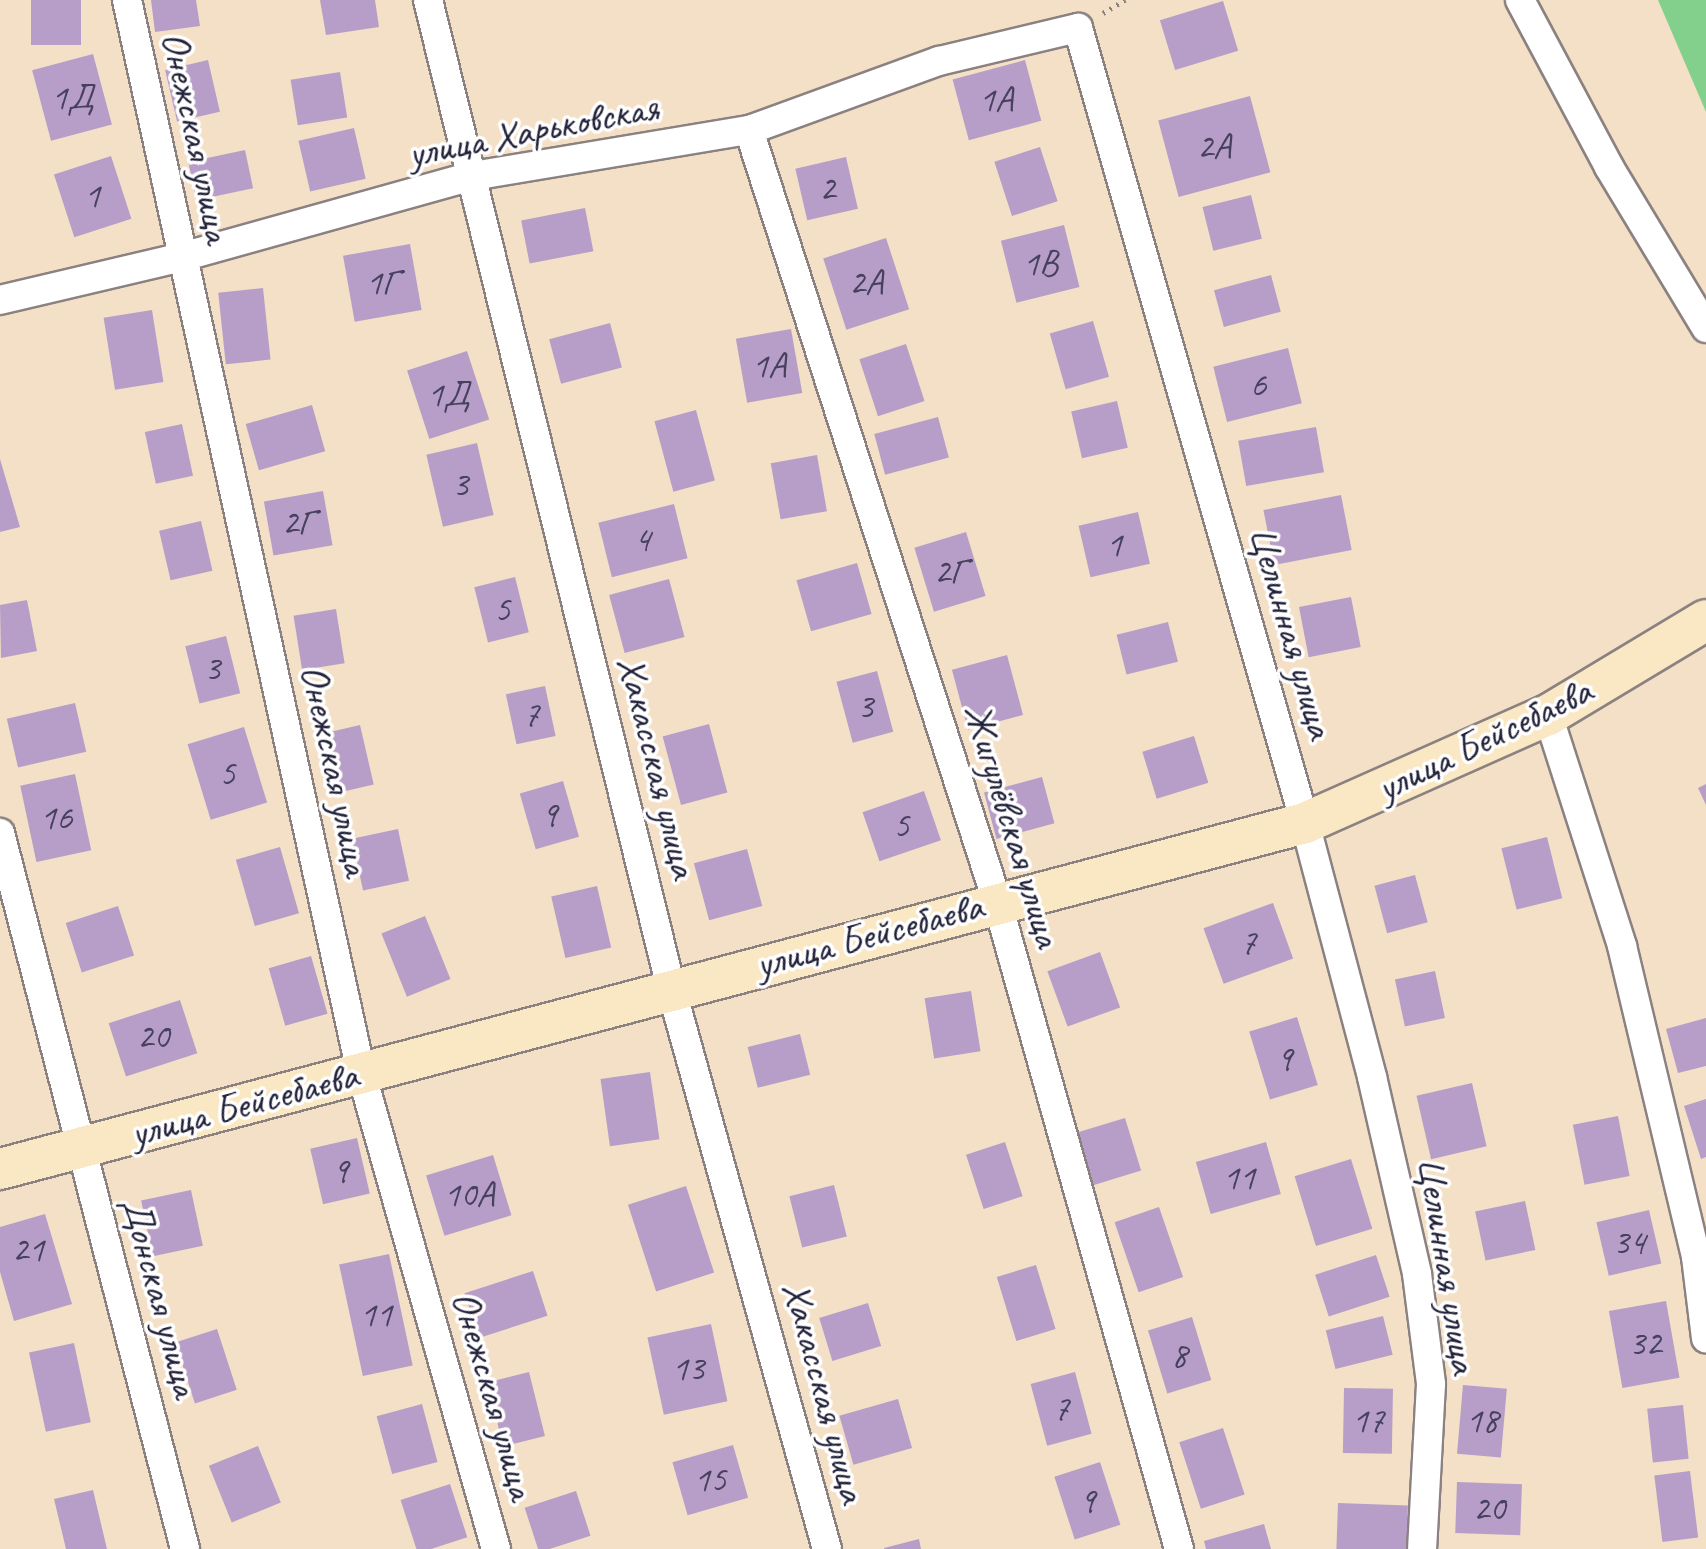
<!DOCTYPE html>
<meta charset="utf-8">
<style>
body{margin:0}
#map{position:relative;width:1706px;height:1549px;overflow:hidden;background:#f4e0c6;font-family:Caveat,sans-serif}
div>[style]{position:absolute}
.green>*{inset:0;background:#83cf8c}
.building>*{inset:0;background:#b79ec8;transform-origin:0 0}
.path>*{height:5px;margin-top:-2.5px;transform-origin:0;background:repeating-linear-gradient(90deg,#8b8180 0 2px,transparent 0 8px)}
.roads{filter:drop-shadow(2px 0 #8b8180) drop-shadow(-2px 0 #8b8180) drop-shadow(0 2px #8b8180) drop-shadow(0 -2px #8b8180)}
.street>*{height:28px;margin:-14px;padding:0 14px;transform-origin:14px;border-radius:14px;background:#fff}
.secondary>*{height:40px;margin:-20px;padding:0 20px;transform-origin:20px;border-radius:20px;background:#fae7c3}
span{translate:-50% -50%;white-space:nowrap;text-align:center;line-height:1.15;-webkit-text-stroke:7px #fff;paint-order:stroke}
.number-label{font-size:36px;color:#47415e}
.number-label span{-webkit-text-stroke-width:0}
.street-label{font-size:40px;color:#22223b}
</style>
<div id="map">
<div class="green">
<i style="clip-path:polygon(1658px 0,1706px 0,1706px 112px)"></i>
</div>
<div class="building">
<i style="left:31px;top:0;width:50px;height:45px"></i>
<i style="clip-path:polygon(151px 0,196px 0,200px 26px,155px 32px)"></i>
<i style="clip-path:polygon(320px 0,375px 0,379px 27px,326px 35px)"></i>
<i style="left:1223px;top:1px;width:52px;height:66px;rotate:73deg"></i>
<i style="left:93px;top:54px;width:73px;height:63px;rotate:75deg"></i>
<i style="left:208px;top:60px;width:53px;height:44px;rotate:77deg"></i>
<i style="left:1025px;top:60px;width:63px;height:75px;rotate:75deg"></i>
<i style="left:340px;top:72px;width:46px;height:50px;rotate:81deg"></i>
<i style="left:1250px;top:96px;width:79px;height:95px;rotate:75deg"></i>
<i style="left:354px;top:128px;width:52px;height:57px;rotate:77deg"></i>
<i style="left:1040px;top:147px;width:57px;height:48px;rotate:72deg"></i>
<i style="left:245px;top:150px;width:39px;height:58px;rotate:78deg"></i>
<i style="left:111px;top:156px;width:66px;height:60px;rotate:72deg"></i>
<i style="left:846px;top:157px;width:53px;height:52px;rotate:77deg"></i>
<i style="left:1251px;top:195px;width:45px;height:50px;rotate:76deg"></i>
<i style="left:585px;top:208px;width:44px;height:65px;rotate:79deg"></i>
<i style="left:1064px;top:225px;width:64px;height:65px;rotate:76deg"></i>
<i style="left:886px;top:238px;width:75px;height:66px;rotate:72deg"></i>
<i style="left:410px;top:244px;width:67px;height:68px;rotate:80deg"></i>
<i style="left:1271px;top:275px;width:38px;height:59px;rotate:75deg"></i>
<i style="left:263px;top:288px;width:72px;height:45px;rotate:84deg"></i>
<i style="left:152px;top:310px;width:73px;height:49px;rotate:81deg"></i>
<i style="left:1093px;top:321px;width:58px;height:45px;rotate:74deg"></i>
<i style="left:610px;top:323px;width:46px;height:63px;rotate:75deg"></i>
<i style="left:791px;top:329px;width:65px;height:56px;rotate:80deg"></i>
<i style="left:906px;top:344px;width:60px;height:49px;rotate:72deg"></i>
<i style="left:1288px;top:348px;width:57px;height:77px;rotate:76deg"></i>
<i style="left:467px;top:351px;width:72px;height:63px;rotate:72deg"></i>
<i style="left:1117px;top:401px;width:48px;height:47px;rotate:77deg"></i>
<i style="left:312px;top:405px;width:48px;height:69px;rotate:74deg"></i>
<i style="left:696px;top:410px;width:73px;height:43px;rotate:75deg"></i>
<i style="left:938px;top:417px;width:42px;height:66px;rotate:75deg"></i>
<i style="left:182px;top:424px;width:53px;height:38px;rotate:78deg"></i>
<i style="left:1316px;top:427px;width:46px;height:79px;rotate:80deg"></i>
<i style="left:477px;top:443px;width:74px;height:52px;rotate:77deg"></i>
<i style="left:817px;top:455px;width:57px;height:47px;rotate:80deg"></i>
<i style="clip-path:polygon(0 459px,20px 527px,0 532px)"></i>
<i style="left:323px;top:491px;width:55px;height:60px;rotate:80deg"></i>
<i style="left:1341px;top:495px;width:56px;height:79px;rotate:79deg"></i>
<i style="left:674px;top:504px;width:56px;height:78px;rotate:76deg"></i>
<i style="left:1138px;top:512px;width:53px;height:61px;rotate:77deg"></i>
<i style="left:201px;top:521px;width:51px;height:43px;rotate:77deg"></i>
<i style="left:966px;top:532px;width:67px;height:54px;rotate:73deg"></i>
<i style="left:857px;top:563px;width:53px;height:63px;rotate:74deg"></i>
<i style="left:515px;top:577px;width:57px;height:42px;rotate:76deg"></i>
<i style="left:669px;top:579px;width:60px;height:62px;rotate:75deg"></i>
<i style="left:1351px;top:597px;width:51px;height:53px;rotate:79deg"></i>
<i style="clip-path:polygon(27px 600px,37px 651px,1px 658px,0 605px)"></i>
<i style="left:336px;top:609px;width:55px;height:43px;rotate:81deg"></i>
<i style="left:1168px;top:622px;width:41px;height:53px;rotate:76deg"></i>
<i style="left:226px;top:636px;width:59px;height:42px;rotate:76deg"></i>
<i style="left:1007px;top:655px;width:62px;height:57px;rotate:75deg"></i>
<i style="left:877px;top:671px;width:63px;height:42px;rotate:75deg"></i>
<i style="left:545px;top:686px;width:51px;height:40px;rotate:78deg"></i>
<i style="left:75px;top:703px;width:50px;height:70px;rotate:77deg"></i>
<i style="left:709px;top:724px;width:71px;height:48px;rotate:75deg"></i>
<i style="left:360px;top:725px;width:61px;height:42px;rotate:77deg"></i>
<i style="left:244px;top:727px;width:79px;height:59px;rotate:73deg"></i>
<i style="left:1194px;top:736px;width:49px;height:54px;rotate:73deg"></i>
<i style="left:75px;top:774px;width:78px;height:56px;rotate:78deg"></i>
<i style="left:1042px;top:777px;width:48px;height:60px;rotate:75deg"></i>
<i style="left:563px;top:781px;width:58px;height:45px;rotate:74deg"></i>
<i style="clip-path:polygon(1706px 784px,1706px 805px,1698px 788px)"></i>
<i style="left:924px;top:791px;width:52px;height:65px;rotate:71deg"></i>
<i style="left:398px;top:829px;width:53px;height:47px;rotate:78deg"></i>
<i style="left:1547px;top:837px;width:63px;height:47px;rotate:76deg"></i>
<i style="left:280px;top:847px;width:69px;height:46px;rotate:74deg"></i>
<i style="left:747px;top:849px;width:59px;height:55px;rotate:75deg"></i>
<i style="left:1415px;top:875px;width:49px;height:42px;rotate:75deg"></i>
<i style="left:597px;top:886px;width:63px;height:47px;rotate:77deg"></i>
<i style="left:1273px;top:903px;width:59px;height:74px;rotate:70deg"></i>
<i style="left:118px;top:906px;width:52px;height:55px;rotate:72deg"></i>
<i style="left:425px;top:916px;width:68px;height:47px;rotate:68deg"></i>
<i style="left:1100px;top:952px;width:59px;height:56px;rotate:70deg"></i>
<i style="left:311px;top:956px;width:60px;height:44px;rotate:74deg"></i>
<i style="left:1435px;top:971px;width:48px;height:41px;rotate:78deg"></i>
<i style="left:971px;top:991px;width:61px;height:47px;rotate:81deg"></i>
<i style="left:180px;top:1000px;width:56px;height:75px;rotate:72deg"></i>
<i style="left:1297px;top:1017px;width:71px;height:50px;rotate:73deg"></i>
<i style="clip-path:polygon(1706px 1018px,1706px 1066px,1678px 1073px,1666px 1029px)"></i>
<i style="left:800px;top:1034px;width:42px;height:54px;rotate:76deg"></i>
<i style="left:650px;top:1072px;width:68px;height:50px;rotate:82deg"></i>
<i style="left:1472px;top:1083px;width:65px;height:57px;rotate:77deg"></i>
<i style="clip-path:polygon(1706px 1099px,1706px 1157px,1701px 1159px,1684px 1106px)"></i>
<i style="left:1618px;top:1116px;width:61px;height:46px;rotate:79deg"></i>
<i style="left:1125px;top:1118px;width:55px;height:50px;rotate:73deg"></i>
<i style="left:357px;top:1138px;width:57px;height:48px;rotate:77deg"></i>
<i style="left:1005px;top:1142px;width:57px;height:41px;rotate:72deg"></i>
<i style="left:1266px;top:1142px;width:54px;height:73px;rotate:74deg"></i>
<i style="left:493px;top:1155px;width:63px;height:70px;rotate:73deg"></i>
<i style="left:1351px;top:1159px;width:73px;height:59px;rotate:73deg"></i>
<i style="left:834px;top:1185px;width:53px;height:46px;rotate:76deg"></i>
<i style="left:686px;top:1186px;width:91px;height:61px;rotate:72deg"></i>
<i style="left:191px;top:1190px;width:57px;height:51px;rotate:78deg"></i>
<i style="left:1525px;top:1201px;width:50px;height:51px;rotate:78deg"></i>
<i style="left:1159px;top:1207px;width:74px;height:47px;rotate:71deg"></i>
<i style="left:1649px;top:1210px;width:55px;height:54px;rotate:77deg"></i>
<i style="clip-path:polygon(45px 1214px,72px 1304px,14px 1321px,0 1272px,0 1227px)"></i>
<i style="left:389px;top:1254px;width:114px;height:51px;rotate:78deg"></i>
<i style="left:1376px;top:1255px;width:44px;height:64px;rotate:72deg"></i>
<i style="left:1036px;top:1265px;width:67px;height:41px;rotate:73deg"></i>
<i style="left:533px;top:1271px;width:47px;height:72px;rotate:72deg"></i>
<i style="left:1666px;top:1301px;width:78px;height:58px;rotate:80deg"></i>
<i style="left:868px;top:1303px;width:45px;height:51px;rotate:73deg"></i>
<i style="left:1383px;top:1316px;width:40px;height:59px;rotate:76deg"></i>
<i style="left:1192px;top:1317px;width:66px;height:46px;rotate:73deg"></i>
<i style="left:711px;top:1324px;width:79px;height:65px;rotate:78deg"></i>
<i style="left:217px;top:1329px;width:64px;height:44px;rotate:72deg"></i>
<i style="left:74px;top:1343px;width:81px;height:46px;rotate:78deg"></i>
<i style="left:529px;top:1372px;width:66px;height:43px;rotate:76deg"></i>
<i style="left:1075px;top:1372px;width:64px;height:46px;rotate:75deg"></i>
<i style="left:1463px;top:1385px;width:44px;height:69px;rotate:5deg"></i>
<i style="left:1344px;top:1388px;width:49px;height:65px;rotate:1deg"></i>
<i style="left:898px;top:1399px;width:51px;height:61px;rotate:74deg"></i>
<i style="left:422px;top:1404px;width:60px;height:47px;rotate:75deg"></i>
<i style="left:1683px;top:1405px;width:54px;height:36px;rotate:84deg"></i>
<i style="left:1223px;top:1428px;width:70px;height:46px;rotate:72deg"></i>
<i style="left:733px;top:1445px;width:55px;height:63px;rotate:74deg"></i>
<i style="left:258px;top:1446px;width:61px;height:53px;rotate:68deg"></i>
<i style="left:1100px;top:1462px;width:66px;height:48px;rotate:72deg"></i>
<i style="left:1690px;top:1471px;width:67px;height:36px;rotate:83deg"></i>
<i style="left:1457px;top:1482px;width:65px;height:51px;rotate:2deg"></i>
<i style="left:450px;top:1484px;width:56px;height:52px;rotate:72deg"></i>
<i style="clip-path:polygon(93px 1490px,107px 1549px,66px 1549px,54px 1499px)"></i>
<i style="left:576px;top:1491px;width:47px;height:54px;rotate:72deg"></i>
<i style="left:1338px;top:1503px;width:70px;height:46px;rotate:2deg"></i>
<i style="clip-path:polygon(1264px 1524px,1271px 1549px,1206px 1549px,1204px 1541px)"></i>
<i style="clip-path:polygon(919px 1539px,921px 1549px,884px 1549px,884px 1548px)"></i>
</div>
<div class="path">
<i style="left:1103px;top:13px;width:26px;rotate:-31deg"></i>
</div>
<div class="roads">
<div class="street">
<i style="left:127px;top:0;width:1097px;rotate:77.69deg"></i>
<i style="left:361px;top:1072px;width:496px;rotate:74.2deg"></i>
<i style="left:428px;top:0;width:1017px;rotate:76.18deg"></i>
<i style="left:671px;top:988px;width:582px;rotate:74.46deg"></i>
<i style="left:1520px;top:0;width:189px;rotate:61.9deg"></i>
<i style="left:1609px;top:167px;width:188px;rotate:58.9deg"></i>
<i style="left:749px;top:130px;width:810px;rotate:72.17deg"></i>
<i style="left:997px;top:901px;width:673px;rotate:74.31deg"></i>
<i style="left:0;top:300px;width:187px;rotate:-13.3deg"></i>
<i style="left:182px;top:257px;width:302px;rotate:-15.6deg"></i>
<i style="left:473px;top:176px;width:280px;rotate:-9.5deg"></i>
<i style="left:749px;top:130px;width:202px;rotate:-20deg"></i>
<i style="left:939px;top:61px;width:143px;rotate:-13.4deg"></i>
<i style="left:1078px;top:28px;width:827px;rotate:74.06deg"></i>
<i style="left:1305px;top:823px;width:263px;rotate:75.2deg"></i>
<i style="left:1372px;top:1077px;width:202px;rotate:77.1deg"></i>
<i style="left:1417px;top:1274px;width:111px;rotate:82.7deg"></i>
<i style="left:1431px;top:1384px;width:165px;rotate:93.1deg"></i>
<i style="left:1548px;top:715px;width:243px;rotate:72.2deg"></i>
<i style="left:1622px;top:946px;width:320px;rotate:76.6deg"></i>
<i style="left:1696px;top:1257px;width:82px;rotate:83deg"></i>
<i style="left:0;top:833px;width:740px;rotate:75.51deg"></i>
</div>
<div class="secondary">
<i style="left:0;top:1169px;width:1350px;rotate:-14.85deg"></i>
<i style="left:1305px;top:823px;width:266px;rotate:-24deg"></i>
<i style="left:1548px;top:715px;width:184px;rotate:-31deg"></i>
</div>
</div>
<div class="number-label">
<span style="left:72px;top:98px">1Д</span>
<span style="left:996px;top:100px">1А</span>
<span style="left:1214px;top:147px">2А</span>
<span style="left:827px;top:189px">2</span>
<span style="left:92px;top:196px">1</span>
<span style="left:1040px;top:264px">1В</span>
<span style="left:382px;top:283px">1Г</span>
<span style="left:866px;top:283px">2А</span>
<span style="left:769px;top:366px">1А</span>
<span style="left:1258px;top:385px">6</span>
<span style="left:448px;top:395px">1Д</span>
<span style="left:460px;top:485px">3</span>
<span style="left:298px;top:523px">2Г</span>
<span style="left:642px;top:540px">4</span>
<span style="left:1114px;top:545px">1</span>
<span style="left:950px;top:572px">2Г</span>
<span style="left:502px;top:610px">5</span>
<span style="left:212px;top:669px">3</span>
<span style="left:865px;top:707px">3</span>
<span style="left:531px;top:715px">7</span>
<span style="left:227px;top:774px">5</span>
<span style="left:549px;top:815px">9</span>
<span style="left:56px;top:818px">16</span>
<span style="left:901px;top:826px">5</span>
<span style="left:1248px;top:943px">7</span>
<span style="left:153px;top:1037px">20</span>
<span style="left:1284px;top:1059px">9</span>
<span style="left:340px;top:1171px">9</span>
<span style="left:1239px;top:1178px">11</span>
<span style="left:469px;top:1195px">10А</span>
<span style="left:1629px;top:1243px">34</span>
<span style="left:28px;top:1250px">21</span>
<span style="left:376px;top:1315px">11</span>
<span style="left:1645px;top:1344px">32</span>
<span style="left:1179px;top:1356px">8</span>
<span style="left:688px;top:1369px">13</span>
<span style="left:1061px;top:1409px">7</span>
<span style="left:1368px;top:1421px">17</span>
<span style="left:1482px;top:1421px">18</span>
<span style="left:710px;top:1480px">15</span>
<span style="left:1087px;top:1501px">9</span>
<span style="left:1489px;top:1509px">20</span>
</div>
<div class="street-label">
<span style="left:533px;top:130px;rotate:-11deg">улица Харьковская</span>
<span style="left:197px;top:137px;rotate:78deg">Онежская улица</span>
<span style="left:1292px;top:632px;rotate:74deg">Целинная улица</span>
<span style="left:1484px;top:739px;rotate:-26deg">улица Бейсебаева</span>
<span style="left:658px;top:767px;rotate:76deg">Хакасская улица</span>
<span style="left:336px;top:770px;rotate:78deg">Онежская улица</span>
<span style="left:1013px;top:825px;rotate:73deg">Жигулёвская улица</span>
<span style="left:869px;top:935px;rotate:-15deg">улица Бейсебаева</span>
<span style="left:244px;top:1104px;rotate:-15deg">улица Бейсебаева</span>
<span style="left:1448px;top:1265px;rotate:81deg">Целинная улица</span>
<span style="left:161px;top:1297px;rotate:75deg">Донская улица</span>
<span style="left:825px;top:1392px;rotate:75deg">Хакасская улица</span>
<span style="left:494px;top:1395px;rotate:74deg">Онежская улица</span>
</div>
</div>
